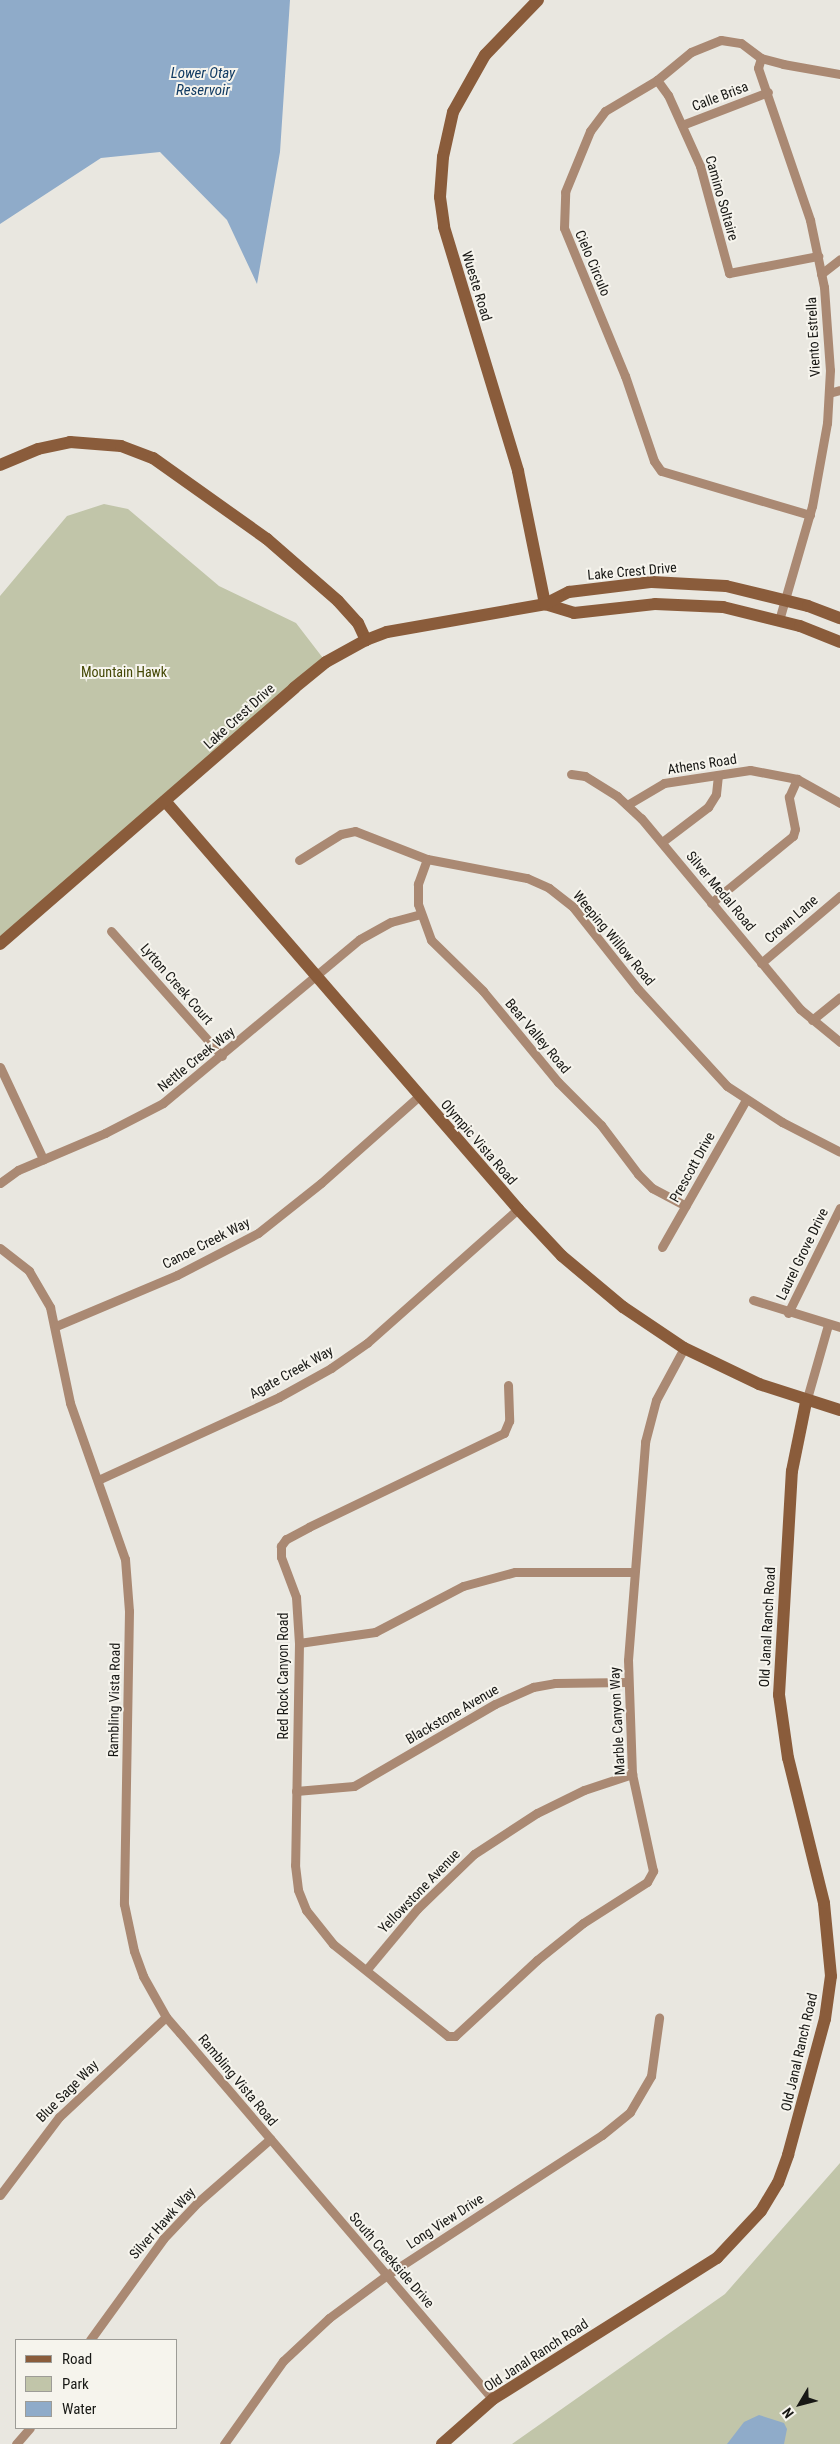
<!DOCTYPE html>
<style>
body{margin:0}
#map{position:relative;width:840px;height:2444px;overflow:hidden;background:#e9e7e0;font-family:"Roboto Condensed",sans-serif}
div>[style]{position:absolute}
.green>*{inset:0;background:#c1c5a9}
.water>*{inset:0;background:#8fabc9}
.street>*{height:9px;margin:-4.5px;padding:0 4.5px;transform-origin:4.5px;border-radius:4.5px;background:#aa8973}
.secondary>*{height:12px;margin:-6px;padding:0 6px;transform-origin:6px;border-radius:6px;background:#8a5c3b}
span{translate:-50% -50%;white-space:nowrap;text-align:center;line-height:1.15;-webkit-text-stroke:4px #f6f4ed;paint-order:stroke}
.street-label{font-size:14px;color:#181815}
.park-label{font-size:14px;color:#444805}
.water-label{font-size:15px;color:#113b63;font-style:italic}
.legend{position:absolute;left:15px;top:2339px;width:162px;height:90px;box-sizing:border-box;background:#f6f4ed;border:1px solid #9d9c97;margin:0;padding:6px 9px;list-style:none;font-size:15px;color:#181815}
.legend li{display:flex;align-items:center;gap:10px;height:25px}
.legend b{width:25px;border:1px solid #9d9c97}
.north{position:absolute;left:775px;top:2379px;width:50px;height:50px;-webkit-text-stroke:4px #f6f4ed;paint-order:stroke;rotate:233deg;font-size:14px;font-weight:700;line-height:20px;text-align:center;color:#181815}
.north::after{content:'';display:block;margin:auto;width:18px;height:22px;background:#181815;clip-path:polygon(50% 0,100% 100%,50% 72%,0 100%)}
</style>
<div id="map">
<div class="green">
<i style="clip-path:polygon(104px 504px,128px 509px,219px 586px,296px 623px,326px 662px,0 944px,0 596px,67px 516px)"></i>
<i style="clip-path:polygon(840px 2163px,840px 2444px,512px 2444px,725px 2294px)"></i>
</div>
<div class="water">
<i style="clip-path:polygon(0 0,290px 0,280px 152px,257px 284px,227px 220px,160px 152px,101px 158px,0 224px)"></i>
<i style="clip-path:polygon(759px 2415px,784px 2423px,787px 2429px,784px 2444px,727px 2444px,744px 2422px)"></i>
</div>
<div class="street">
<i style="left:761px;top:58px;width:10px;rotate:107deg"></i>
<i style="left:758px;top:68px;width:161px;rotate:71.1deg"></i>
<i style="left:810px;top:220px;width:68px;rotate:78.2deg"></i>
<i style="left:824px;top:287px;width:83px;rotate:85.9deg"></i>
<i style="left:830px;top:370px;width:53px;rotate:93.2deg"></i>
<i style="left:827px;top:423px;width:84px;rotate:100.2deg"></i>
<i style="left:812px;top:506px;width:119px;rotate:106.1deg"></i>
<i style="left:657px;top:80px;width:19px;rotate:54deg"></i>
<i style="left:668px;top:95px;width:78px;rotate:65.7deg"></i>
<i style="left:700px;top:166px;width:111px;rotate:74.8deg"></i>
<i style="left:729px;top:273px;width:91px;rotate:-10.8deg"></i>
<i style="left:682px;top:125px;width:92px;rotate:-21deg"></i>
<i style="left:821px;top:274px;width:24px;rotate:-38deg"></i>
<i style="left:829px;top:393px;width:11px;rotate:-15deg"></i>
<i style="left:810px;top:515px;width:155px;rotate:-163.5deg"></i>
<i style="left:661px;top:471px;width:12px;rotate:-125deg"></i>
<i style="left:654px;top:461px;width:90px;rotate:-108.8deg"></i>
<i style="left:625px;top:376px;width:160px;rotate:-112.4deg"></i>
<i style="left:564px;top:228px;width:36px;rotate:-88deg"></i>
<i style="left:565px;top:192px;width:66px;rotate:-67.7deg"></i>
<i style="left:590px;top:131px;width:25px;rotate:-53deg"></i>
<i style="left:605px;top:111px;width:61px;rotate:-30.8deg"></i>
<i style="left:657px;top:80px;width:44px;rotate:-39.5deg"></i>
<i style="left:691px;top:52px;width:32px;rotate:-22deg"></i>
<i style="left:721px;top:40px;width:20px;rotate:9deg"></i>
<i style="left:741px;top:43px;width:25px;rotate:37deg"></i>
<i style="left:761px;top:58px;width:23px;rotate:15deg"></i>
<i style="left:783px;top:64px;width:58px;rotate:10deg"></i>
<i style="left:571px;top:774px;width:14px;rotate:8deg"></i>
<i style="left:585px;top:776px;width:38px;rotate:32deg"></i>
<i style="left:617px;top:796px;width:33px;rotate:43deg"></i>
<i style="left:641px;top:818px;width:249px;rotate:50.2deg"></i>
<i style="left:800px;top:1009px;width:52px;rotate:39.5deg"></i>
<i style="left:627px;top:805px;width:43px;rotate:-30.7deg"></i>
<i style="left:664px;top:783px;width:87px;rotate:-8.6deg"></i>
<i style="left:750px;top:770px;width:48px;rotate:10.8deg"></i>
<i style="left:797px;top:779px;width:49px;rotate:29.2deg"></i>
<i style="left:662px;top:842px;width:58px;rotate:-37.3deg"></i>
<i style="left:708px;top:807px;width:15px;rotate:-58deg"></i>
<i style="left:716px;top:794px;width:19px;rotate:-84deg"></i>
<i style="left:427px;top:859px;width:27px;rotate:110deg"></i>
<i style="left:418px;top:884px;width:20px;rotate:90deg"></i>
<i style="left:418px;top:904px;width:38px;rotate:70deg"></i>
<i style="left:431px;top:940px;width:73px;rotate:44.4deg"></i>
<i style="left:483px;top:991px;width:118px;rotate:50.5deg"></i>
<i style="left:558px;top:1082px;width:61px;rotate:45deg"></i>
<i style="left:601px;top:1125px;width:61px;rotate:52.9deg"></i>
<i style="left:638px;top:1174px;width:20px;rotate:45deg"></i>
<i style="left:652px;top:1188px;width:38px;rotate:28deg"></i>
<i style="left:299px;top:860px;width:49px;rotate:-31.8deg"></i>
<i style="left:341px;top:834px;width:14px;rotate:-12deg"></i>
<i style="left:355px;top:831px;width:77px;rotate:21.3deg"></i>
<i style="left:427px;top:859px;width:102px;rotate:10.8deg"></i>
<i style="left:527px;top:878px;width:24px;rotate:24deg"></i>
<i style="left:549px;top:888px;width:31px;rotate:38deg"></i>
<i style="left:573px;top:907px;width:105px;rotate:51.6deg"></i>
<i style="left:638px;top:989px;width:132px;rotate:47.5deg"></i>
<i style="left:727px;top:1086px;width:66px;rotate:33.2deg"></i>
<i style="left:782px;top:1122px;width:65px;rotate:27.3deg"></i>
<i style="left:711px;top:903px;width:106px;rotate:-39.3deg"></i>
<i style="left:793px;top:836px;width:7px;rotate:-74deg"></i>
<i style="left:795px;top:829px;width:33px;rotate:-101deg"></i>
<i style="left:789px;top:797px;width:20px;rotate:-66deg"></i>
<i style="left:111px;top:931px;width:167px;rotate:48.4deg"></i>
<i style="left:761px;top:963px;width:104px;rotate:-40.3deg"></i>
<i style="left:812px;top:1020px;width:36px;rotate:-39deg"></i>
<i style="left:0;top:1067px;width:102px;rotate:64.9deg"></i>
<i style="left:0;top:1183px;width:22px;rotate:-36deg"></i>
<i style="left:18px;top:1170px;width:95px;rotate:-23deg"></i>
<i style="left:105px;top:1133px;width:65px;rotate:-27.3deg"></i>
<i style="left:163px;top:1103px;width:256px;rotate:-39.8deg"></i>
<i style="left:360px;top:939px;width:35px;rotate:-29deg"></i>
<i style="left:391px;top:922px;width:30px;rotate:-15deg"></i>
<i style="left:662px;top:1247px;width:169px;rotate:-60.3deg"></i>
<i style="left:0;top:1248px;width:37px;rotate:38deg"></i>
<i style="left:29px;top:1271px;width:42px;rotate:59.7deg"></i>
<i style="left:50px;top:1307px;width:98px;rotate:78.2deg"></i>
<i style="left:70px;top:1403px;width:165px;rotate:70.6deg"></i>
<i style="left:125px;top:1559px;width:52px;rotate:85.6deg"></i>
<i style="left:129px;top:1611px;width:293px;rotate:91deg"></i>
<i style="left:124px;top:1904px;width:48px;rotate:78deg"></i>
<i style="left:134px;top:1951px;width:27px;rotate:70deg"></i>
<i style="left:143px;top:1976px;width:47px;rotate:60.7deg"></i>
<i style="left:166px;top:2017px;width:21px;rotate:49deg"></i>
<i style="left:180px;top:2033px;width:482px;rotate:49.5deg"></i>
<i style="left:753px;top:1300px;width:91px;rotate:17.2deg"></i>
<i style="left:788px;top:1313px;width:117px;rotate:-63.7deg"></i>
<i style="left:56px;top:1326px;width:131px;rotate:-22.9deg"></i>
<i style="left:177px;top:1275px;width:91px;rotate:-27.4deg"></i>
<i style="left:258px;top:1233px;width:80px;rotate:-38.4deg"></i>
<i style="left:321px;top:1183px;width:131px;rotate:-41.6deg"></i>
<i style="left:508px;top:1385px;width:36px;rotate:88deg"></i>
<i style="left:509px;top:1421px;width:13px;rotate:113deg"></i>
<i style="left:504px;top:1433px;width:216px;rotate:154.3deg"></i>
<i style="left:309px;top:1527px;width:26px;rotate:152deg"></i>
<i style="left:286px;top:1539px;width:9px;rotate:126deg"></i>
<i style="left:281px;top:1546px;width:11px;rotate:90deg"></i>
<i style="left:281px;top:1557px;width:43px;rotate:69.4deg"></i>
<i style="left:296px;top:1597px;width:46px;rotate:86.3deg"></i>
<i style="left:299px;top:1643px;width:222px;rotate:91deg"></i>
<i style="left:295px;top:1865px;width:25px;rotate:83deg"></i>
<i style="left:298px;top:1890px;width:22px;rotate:68deg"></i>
<i style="left:306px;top:1910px;width:43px;rotate:51.5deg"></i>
<i style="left:333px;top:1944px;width:147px;rotate:38.7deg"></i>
<i style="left:448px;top:2036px;width:7px"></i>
<i style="left:455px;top:2036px;width:112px;rotate:-42.8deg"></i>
<i style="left:537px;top:1960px;width:59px;rotate:-38.8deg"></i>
<i style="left:583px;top:1923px;width:76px;rotate:-32.6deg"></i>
<i style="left:647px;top:1882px;width:13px;rotate:-61deg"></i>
<i style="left:653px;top:1871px;width:99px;rotate:-102.2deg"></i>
<i style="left:632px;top:1774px;width:114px;rotate:-92deg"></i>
<i style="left:628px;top:1660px;width:219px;rotate:-85.5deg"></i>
<i style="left:645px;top:1442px;width:43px;rotate:-75.3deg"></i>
<i style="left:656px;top:1400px;width:59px;rotate:-61.7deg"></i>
<i style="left:806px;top:1402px;width:80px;rotate:-74.1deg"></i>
<i style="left:98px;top:1480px;width:199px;rotate:-24.6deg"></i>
<i style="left:279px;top:1397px;width:60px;rotate:-29.1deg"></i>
<i style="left:331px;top:1368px;width:44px;rotate:-34.8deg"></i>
<i style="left:367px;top:1343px;width:202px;rotate:-41.6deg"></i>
<i style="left:299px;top:1643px;width:77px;rotate:-8.2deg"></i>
<i style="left:375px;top:1632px;width:99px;rotate:-27.6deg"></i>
<i style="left:463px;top:1586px;width:54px;rotate:-15.1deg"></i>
<i style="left:515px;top:1572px;width:119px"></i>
<i style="left:296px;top:1791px;width:58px;rotate:-4.9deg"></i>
<i style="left:354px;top:1786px;width:163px;rotate:-30.2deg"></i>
<i style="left:495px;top:1704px;width:42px;rotate:-24.1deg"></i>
<i style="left:533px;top:1687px;width:22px;rotate:-10deg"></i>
<i style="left:555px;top:1683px;width:72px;rotate:-0.8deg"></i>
<i style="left:367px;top:1969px;width:78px;rotate:-50.2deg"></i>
<i style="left:417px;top:1909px;width:79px;rotate:-44deg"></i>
<i style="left:474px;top:1854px;width:75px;rotate:-33.1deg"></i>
<i style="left:537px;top:1813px;width:52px;rotate:-26.1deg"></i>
<i style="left:584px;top:1790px;width:51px;rotate:-18.4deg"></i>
<i style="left:0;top:2195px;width:98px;rotate:-52.9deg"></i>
<i style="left:59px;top:2117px;width:146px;rotate:-43.1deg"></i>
<i style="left:90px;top:2340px;width:125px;rotate:-54.1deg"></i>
<i style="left:163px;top:2239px;width:51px;rotate:-46.6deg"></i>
<i style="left:198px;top:2202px;width:96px;rotate:-41.2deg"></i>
<i style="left:16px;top:2444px;width:21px;rotate:-49deg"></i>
<i style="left:224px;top:2444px;width:102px;rotate:-54.6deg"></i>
<i style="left:283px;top:2361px;width:63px;rotate:-43.1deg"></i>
<i style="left:329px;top:2318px;width:72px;rotate:-36.6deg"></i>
<i style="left:387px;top:2275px;width:257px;rotate:-33.1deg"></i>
<i style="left:602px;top:2135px;width:36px;rotate:-39deg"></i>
<i style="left:630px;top:2112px;width:42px;rotate:-59.7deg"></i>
<i style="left:651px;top:2076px;width:59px;rotate:-82.1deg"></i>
</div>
<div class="secondary">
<i style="left:538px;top:0;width:76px;rotate:133.9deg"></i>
<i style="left:485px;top:55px;width:65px;rotate:119.3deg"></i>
<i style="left:453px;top:112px;width:46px;rotate:102.5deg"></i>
<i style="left:443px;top:157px;width:40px;rotate:94.3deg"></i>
<i style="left:440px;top:197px;width:30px;rotate:82deg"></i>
<i style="left:444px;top:227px;width:255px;rotate:73.1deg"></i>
<i style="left:518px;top:471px;width:136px;rotate:78.5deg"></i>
<i style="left:0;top:465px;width:41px;rotate:-22.8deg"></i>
<i style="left:38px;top:449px;width:33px;rotate:-12deg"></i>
<i style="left:70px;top:442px;width:51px;rotate:4.5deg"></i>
<i style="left:121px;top:446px;width:34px;rotate:21deg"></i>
<i style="left:153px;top:458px;width:140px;rotate:35.4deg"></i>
<i style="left:267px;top:539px;width:94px;rotate:41.1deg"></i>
<i style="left:338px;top:601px;width:30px;rotate:48deg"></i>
<i style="left:358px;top:623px;width:19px;rotate:65deg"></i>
<i style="left:545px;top:604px;width:30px;rotate:17deg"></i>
<i style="left:574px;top:613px;width:81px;rotate:-6.3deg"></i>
<i style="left:655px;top:604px;width:68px;rotate:2.5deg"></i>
<i style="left:723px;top:607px;width:79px;rotate:13.9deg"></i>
<i style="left:800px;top:626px;width:43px;rotate:21.8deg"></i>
<i style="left:165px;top:801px;width:540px;rotate:49.13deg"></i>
<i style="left:518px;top:1209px;width:64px;rotate:46.9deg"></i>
<i style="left:562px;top:1256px;width:80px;rotate:39.9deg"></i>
<i style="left:623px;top:1307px;width:73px;rotate:33.9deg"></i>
<i style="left:684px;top:1348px;width:83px;rotate:25.6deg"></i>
<i style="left:759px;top:1384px;width:85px;rotate:17.8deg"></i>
<i style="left:0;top:944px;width:390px;rotate:-41deg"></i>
<i style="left:294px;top:688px;width:41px;rotate:-39.1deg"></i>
<i style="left:326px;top:662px;width:46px;rotate:-28.8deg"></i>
<i style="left:366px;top:640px;width:22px;rotate:-21deg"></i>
<i style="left:387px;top:632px;width:160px;rotate:-10deg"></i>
<i style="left:545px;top:604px;width:27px;rotate:-27deg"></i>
<i style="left:569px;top:592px;width:84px;rotate:-6.9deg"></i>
<i style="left:652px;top:582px;width:74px;rotate:3.1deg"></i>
<i style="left:726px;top:586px;width:84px;rotate:13.7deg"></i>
<i style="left:808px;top:606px;width:34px;rotate:21deg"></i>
<i style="left:442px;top:2444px;width:68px;rotate:-41.4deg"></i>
<i style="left:493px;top:2399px;width:265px;rotate:-32.2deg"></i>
<i style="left:717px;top:2258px;width:64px;rotate:-46.9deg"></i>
<i style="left:761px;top:2211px;width:33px;rotate:-59deg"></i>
<i style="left:778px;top:2183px;width:30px;rotate:-70deg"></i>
<i style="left:788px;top:2155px;width:141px;rotate:-74.8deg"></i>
<i style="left:825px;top:2019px;width:43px;rotate:-82.1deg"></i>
<i style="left:831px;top:1976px;width:73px;rotate:-95.5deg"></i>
<i style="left:824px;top:1903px;width:149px;rotate:-103.9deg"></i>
<i style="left:788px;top:1758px;width:64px;rotate:-98.1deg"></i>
<i style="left:779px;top:1695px;width:224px;rotate:-86.7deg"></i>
<i style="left:792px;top:1471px;width:70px;rotate:-78.5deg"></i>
</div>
<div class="street-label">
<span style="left:720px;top:96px;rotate:-21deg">Calle Brisa</span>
<span style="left:722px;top:198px;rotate:74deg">Camino Soltaire</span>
<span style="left:593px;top:263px;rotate:67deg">Cielo Circulo</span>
<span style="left:477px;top:286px;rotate:73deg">Wueste Road</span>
<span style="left:813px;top:337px;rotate:-93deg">Viento Estrella</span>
<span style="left:632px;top:571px;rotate:-5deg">Lake Crest Drive</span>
<span style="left:239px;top:716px;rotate:-42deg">Lake Crest Drive</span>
<span style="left:702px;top:764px;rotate:-9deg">Athens Road</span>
<span style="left:721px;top:891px;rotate:50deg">Silver Medal Road</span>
<span style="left:791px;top:919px;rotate:-41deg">Crown Lane</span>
<span style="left:614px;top:938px;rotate:50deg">Weeping Willow Road</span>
<span style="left:177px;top:984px;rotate:49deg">Lytton Creek Court</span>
<span style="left:538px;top:1036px;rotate:50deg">Bear Valley Road</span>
<span style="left:196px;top:1059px;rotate:-39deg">Nettle Creek Way</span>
<span style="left:479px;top:1142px;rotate:49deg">Olympic Vista Road</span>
<span style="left:692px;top:1167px;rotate:-61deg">Prescott Drive</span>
<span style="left:206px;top:1243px;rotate:-27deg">Canoe Creek Way</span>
<span style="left:802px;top:1254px;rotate:-64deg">Laurel Grove Drive</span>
<span style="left:291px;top:1372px;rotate:-29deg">Agate Creek Way</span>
<span style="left:767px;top:1627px;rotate:-87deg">Old Janal Ranch Road</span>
<span style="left:283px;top:1676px;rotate:-90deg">Red Rock Canyon Road</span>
<span style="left:114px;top:1700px;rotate:-89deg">Rambling Vista Road</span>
<span style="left:452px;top:1714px;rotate:-30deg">Blackstone Avenue</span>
<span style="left:617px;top:1721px;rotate:-93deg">Marble Canyon Way</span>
<span style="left:419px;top:1891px;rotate:-46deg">Yellowstone Avenue</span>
<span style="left:799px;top:2052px;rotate:-77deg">Old Janal Ranch Road</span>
<span style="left:238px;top:2080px;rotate:50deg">Rambling Vista Road</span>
<span style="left:67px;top:2091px;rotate:-45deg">Blue Sage Way</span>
<span style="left:445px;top:2221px;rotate:-33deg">Long View Drive</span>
<span style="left:162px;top:2223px;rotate:-48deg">Silver Hawk Way</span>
<span style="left:392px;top:2260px;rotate:49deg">South Creekside Drive</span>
<span style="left:536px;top:2355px;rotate:-33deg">Old Janal Ranch Road</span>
</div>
<div class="park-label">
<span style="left:124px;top:672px">Mountain Hawk</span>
</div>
<div class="water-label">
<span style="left:203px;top:82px">Lower Otay<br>Reservoir</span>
</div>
<ul class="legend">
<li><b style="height:6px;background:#8a5c3b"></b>Road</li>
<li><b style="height:14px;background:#c1c5a9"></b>Park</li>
<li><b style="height:14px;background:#8fabc9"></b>Water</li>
</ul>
<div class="north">N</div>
</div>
